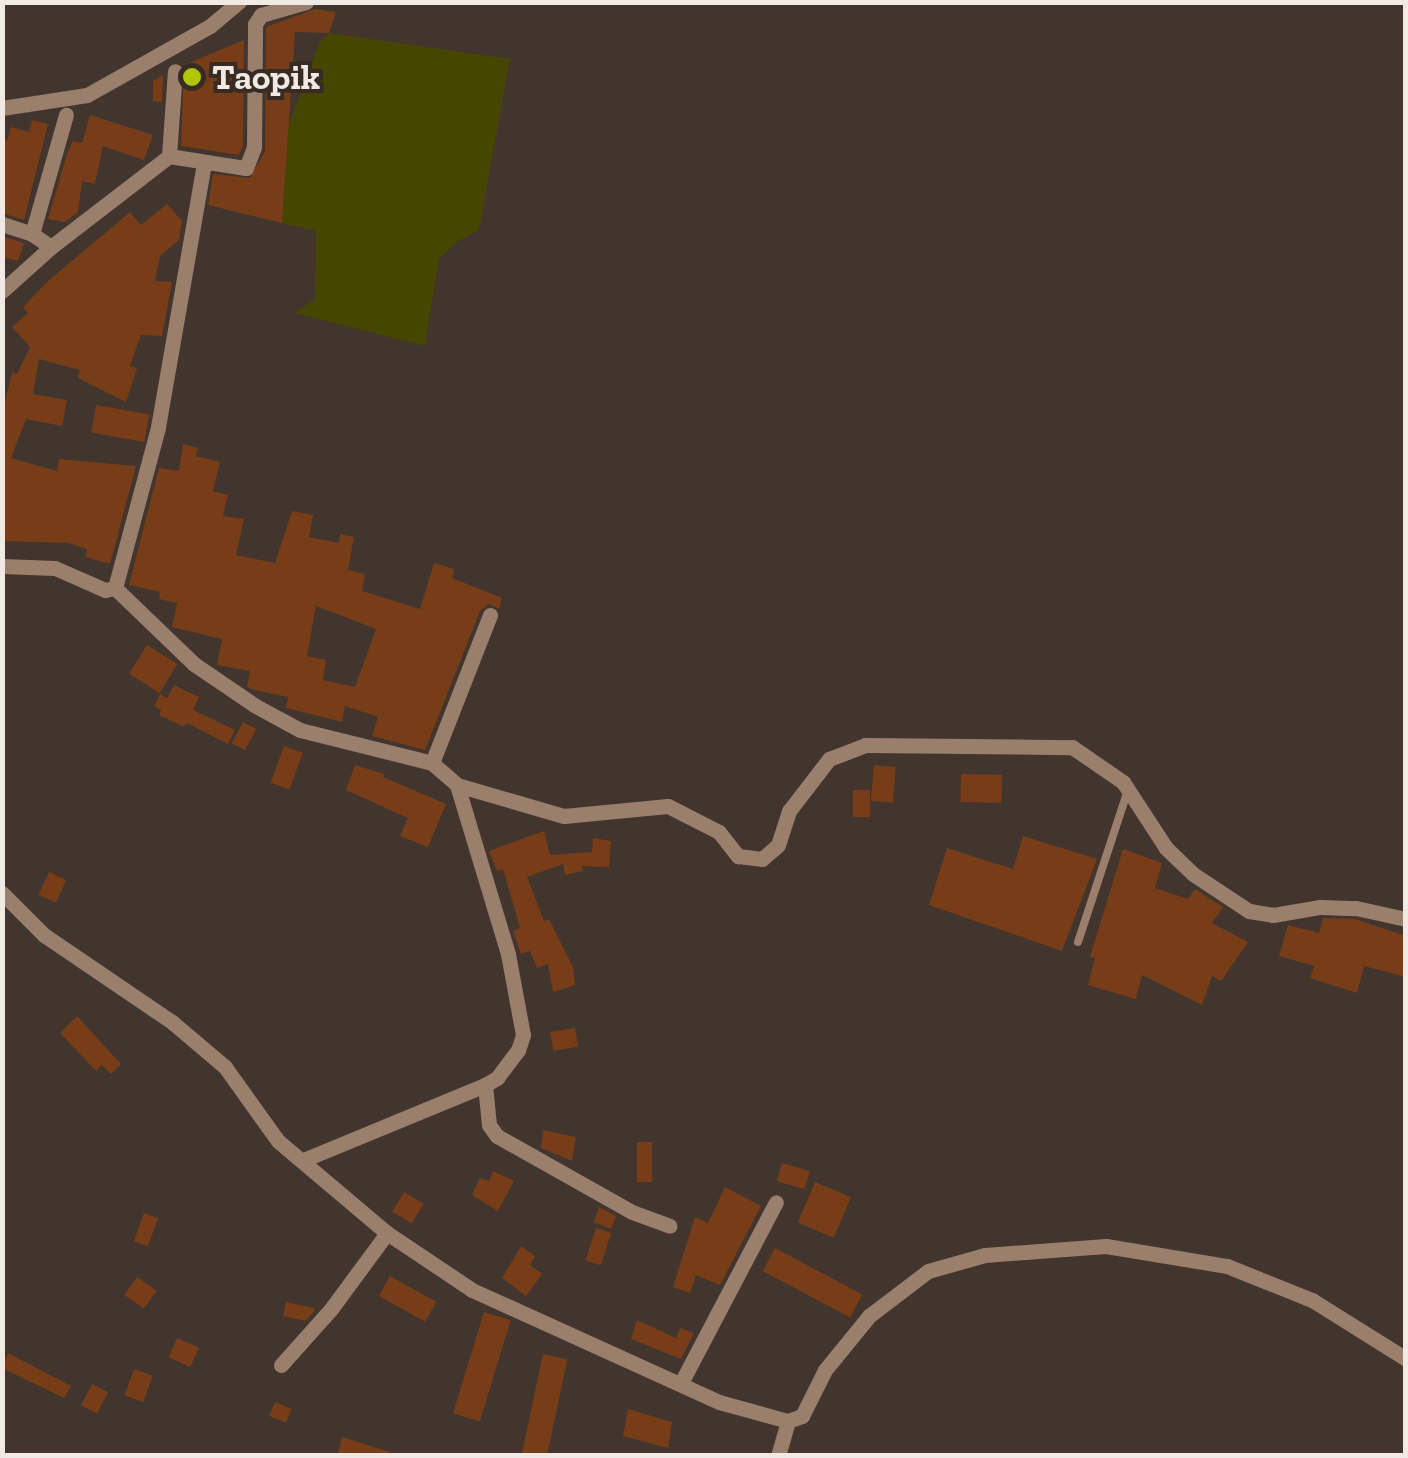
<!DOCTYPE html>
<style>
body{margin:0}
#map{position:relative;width:1408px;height:1458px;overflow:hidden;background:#42352d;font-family:"Zilla Slab",serif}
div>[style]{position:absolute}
.green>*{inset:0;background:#454600}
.building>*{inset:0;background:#763d18;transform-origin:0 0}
.service>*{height:8px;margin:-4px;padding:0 4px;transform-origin:4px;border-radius:4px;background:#997f6c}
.minor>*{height:15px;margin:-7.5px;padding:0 7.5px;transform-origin:7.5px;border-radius:7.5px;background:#997f6c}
.dots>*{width:28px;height:28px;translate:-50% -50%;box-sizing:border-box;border:5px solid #372b24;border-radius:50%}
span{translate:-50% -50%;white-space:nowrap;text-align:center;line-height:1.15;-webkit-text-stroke:8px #372b24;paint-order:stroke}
.poi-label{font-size:35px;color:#f1e9e4;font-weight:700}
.left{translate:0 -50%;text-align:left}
.frame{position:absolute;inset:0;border:5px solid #f1e9e4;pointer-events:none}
</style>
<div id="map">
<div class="green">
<i style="clip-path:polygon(329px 33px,510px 59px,479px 230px,458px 241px,439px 259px,425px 346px,294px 313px,315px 299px,316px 231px,282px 223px,288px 127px,320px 42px)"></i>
</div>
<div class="building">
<i style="clip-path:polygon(315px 9px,336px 12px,329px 33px,295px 32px,282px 223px,208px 205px,213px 174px,250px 178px,265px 151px,266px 27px)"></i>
<i style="clip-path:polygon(244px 40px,243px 145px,239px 155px,181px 146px,184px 65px)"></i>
<i style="clip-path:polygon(163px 75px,162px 102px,153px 101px,153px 81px)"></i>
<i style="clip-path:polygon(90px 115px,153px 135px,144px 160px,103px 146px,95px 184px,82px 181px,78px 212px,65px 222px,48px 219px,67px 154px,73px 141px,82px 143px)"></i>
<i style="clip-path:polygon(32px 120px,48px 124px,24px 220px,2px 213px,2px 140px,7px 141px,11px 127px,29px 132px)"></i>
<i style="clip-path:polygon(167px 204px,182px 221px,179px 240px,160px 256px,155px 281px,172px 282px,162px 336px,141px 335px,130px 366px,137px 368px,126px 402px,78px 378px,80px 370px,39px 359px,33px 394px,67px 400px,62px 426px,26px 419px,11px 458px,57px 471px,59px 459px,136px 466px,110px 564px,86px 557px,87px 549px,68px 543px,2px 541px,2px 413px,12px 373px,17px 374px,30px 347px,12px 327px,28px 313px,23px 307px,48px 281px,130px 212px,141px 225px)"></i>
<i style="clip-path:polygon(2px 236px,24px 243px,18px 261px,2px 257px)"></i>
<i style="left:96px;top:405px;width:54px;height:28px;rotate:10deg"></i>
<i style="clip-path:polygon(evenodd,183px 444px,198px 448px,196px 456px,220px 462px,213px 491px,228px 495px,223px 516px,244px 519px,236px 555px,275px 563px,292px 511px,313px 515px,309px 537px,339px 543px,340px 534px,354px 537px,348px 570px,365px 574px,362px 591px,420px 609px,434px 563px,454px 569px,452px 578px,502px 598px,499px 609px,489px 604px,480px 611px,425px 750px,372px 736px,378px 717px,345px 706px,342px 722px,286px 708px,288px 697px,251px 689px,247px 686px,250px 671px,217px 665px,222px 639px,172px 627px,177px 603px,159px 599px,160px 592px,129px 585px,159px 468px,179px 471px,183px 444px,316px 606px,376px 629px,355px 687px,323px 680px,326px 660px,307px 656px,316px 606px)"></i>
<i style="left:147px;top:645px;width:36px;height:34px;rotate:32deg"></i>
<i style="clip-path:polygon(174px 685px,199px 697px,193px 710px,235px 730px,228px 744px,187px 723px,184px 727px,159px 715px,161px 710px,154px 706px,160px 694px,167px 698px)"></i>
<i style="left:243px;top:722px;width:15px;height:24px;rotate:28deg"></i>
<i style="left:284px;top:746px;width:20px;height:39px;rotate:20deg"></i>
<i style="clip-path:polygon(355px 765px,384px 774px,383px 777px,446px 804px,428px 847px,400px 836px,408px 818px,346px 790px)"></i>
<i style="left:874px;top:765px;width:22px;height:36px;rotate:5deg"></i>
<i style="left:961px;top:774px;width:41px;height:28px;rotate:1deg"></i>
<i style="left:870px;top:790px;width:27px;height:17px;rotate:90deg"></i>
<i style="clip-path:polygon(544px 831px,550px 855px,592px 852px,593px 838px,611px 841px,609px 867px,582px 866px,583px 871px,565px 875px,563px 864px,527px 877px,544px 921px,549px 919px,573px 967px,575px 985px,553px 992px,548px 964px,537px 968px,530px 951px,521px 954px,513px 931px,520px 928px,503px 869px,497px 871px,489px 851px)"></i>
<i style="clip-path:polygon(1023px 836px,1097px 859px,1062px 951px,929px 905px,947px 848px,1013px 869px)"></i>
<i style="clip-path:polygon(1123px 849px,1162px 863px,1155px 888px,1188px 899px,1195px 889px,1223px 907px,1212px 923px,1248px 942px,1221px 981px,1212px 976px,1202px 1005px,1142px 975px,1136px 999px,1088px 985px,1095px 958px,1090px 957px)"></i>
<i style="left:49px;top:872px;width:19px;height:25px;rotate:25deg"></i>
<i style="clip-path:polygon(1323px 918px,1355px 919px,1406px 936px,1406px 977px,1364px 966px,1357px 993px,1310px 978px,1314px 966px,1279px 956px,1288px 925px,1319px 933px)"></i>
<i style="clip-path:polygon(77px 1016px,121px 1064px,111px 1074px,102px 1065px,96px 1071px,60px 1033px)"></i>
<i style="left:575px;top:1028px;width:19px;height:25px;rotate:81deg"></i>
<i style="clip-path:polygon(543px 1130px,576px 1137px,572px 1161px,541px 1148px)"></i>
<i style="left:637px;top:1142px;width:15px;height:40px"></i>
<i style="left:782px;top:1163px;width:29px;height:19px;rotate:16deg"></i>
<i style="clip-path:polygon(493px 1171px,514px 1181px,498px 1211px,472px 1195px,480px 1178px,489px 1181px)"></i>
<i style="left:815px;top:1182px;width:39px;height:44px;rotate:23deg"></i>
<i style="clip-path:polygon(725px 1187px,761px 1206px,720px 1285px,696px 1275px,690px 1293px,673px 1287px,695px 1217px,708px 1223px)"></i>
<i style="left:404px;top:1192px;width:23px;height:23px;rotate:31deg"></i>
<i style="clip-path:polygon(599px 1207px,616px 1216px,611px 1229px,594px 1222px)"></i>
<i style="left:144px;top:1213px;width:15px;height:30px;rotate:20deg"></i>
<i style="left:596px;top:1228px;width:16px;height:34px;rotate:18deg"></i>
<i style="clip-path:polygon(521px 1246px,535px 1256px,530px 1265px,542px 1274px,526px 1296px,502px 1278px)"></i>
<i style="left:775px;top:1248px;width:99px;height:26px;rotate:28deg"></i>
<i style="left:390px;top:1276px;width:53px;height:23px;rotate:29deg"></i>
<i style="left:137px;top:1277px;width:24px;height:22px;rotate:35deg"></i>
<i style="clip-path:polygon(286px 1302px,314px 1308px,314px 1312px,305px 1321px,283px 1316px)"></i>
<i style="left:484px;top:1312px;width:28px;height:106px;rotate:17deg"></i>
<i style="clip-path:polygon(637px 1320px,676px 1338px,680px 1328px,694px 1333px,681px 1359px,631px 1339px)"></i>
<i style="left:177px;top:1338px;width:24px;height:21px;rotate:24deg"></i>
<i style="clip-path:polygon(8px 1353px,71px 1386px,64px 1398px,2px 1368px)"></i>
<i style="left:543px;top:1354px;width:25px;height:104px;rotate:12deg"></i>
<i style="left:134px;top:1369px;width:20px;height:28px;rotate:20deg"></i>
<i style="left:92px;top:1384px;width:18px;height:24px;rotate:27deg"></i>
<i style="left:275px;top:1402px;width:18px;height:15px;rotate:22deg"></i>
<i style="clip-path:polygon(628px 1409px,672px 1422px,668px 1448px,623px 1436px)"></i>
<i style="clip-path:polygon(342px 1437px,390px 1452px,389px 1456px,337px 1456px)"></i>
</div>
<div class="service">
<i style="left:1078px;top:942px;width:160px;rotate:-71.8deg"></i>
</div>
<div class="minor">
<i style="left:2px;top:108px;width:86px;rotate:-8.7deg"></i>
<i style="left:87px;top:95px;width:141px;rotate:-29.3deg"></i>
<i style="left:210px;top:26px;width:38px;rotate:-40deg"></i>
<i style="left:169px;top:156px;width:78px;rotate:8.9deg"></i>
<i style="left:246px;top:168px;width:22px;rotate:-69deg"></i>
<i style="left:254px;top:147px;width:123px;rotate:-89.5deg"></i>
<i style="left:255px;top:24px;width:11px;rotate:-56deg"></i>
<i style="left:261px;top:15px;width:47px;rotate:-16.1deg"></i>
<i style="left:2px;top:224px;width:32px;rotate:18deg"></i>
<i style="left:32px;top:234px;width:23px;rotate:34deg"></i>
<i style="left:51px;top:247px;width:149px;rotate:-37.6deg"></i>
<i style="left:169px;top:156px;width:85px;rotate:-86deg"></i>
<i style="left:32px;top:234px;width:124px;rotate:-74.1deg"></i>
<i style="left:2px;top:291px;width:66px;rotate:-41.9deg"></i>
<i style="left:2px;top:566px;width:53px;rotate:2.2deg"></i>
<i style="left:55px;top:568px;width:55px;rotate:23.7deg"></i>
<i style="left:105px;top:590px;width:10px;rotate:-11deg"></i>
<i style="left:115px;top:588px;width:110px;rotate:43.9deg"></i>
<i style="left:194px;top:664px;width:73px;rotate:34.3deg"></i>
<i style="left:254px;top:705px;width:52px;rotate:28.5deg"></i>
<i style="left:300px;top:730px;width:136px;rotate:14deg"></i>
<i style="left:432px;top:763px;width:33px;rotate:41deg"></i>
<i style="left:457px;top:785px;width:177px;rotate:73.2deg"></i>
<i style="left:508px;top:954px;width:82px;rotate:79.5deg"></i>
<i style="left:523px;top:1035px;width:16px;rotate:108deg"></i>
<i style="left:518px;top:1050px;width:35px;rotate:127deg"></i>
<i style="left:497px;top:1078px;width:14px;rotate:150deg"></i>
<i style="left:485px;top:1085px;width:197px;rotate:157.6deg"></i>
<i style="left:115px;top:588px;width:167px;rotate:-75deg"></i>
<i style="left:158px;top:427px;width:268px;rotate:-80.1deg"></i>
<i style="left:432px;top:763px;width:159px;rotate:-68.6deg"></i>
<i style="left:457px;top:785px;width:111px;rotate:16.2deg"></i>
<i style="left:564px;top:816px;width:104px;rotate:-5.5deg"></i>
<i style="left:668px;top:806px;width:57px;rotate:27deg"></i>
<i style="left:719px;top:832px;width:31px;rotate:52deg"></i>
<i style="left:738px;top:856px;width:24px;rotate:7deg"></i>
<i style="left:762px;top:859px;width:21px;rotate:-41deg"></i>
<i style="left:778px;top:845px;width:36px;rotate:-72deg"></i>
<i style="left:789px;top:811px;width:66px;rotate:-52.4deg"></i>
<i style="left:829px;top:759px;width:39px;rotate:-21deg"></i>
<i style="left:865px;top:745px;width:207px;rotate:0.6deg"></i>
<i style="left:1072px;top:747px;width:62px;rotate:34.5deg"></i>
<i style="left:1123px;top:782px;width:79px;rotate:56.9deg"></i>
<i style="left:1166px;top:848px;width:37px;rotate:44deg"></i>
<i style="left:1193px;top:874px;width:67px;rotate:33.5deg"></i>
<i style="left:1249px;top:911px;width:24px;rotate:9deg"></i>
<i style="left:1273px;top:915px;width:48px;rotate:-9.7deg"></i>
<i style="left:1320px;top:907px;width:36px;rotate:2deg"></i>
<i style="left:1356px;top:908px;width:51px;rotate:12.4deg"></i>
<i style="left:2px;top:893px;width:59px;rotate:45deg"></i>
<i style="left:44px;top:935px;width:155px;rotate:34.2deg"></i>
<i style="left:172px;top:1022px;width:70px;rotate:40.3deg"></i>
<i style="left:225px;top:1067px;width:91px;rotate:54.4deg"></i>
<i style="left:278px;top:1141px;width:143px;rotate:40.2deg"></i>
<i style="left:387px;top:1233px;width:102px;rotate:33.8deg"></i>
<i style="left:472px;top:1290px;width:271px;rotate:24.4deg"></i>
<i style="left:719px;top:1402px;width:72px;rotate:15.4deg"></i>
<i style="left:788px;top:1421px;width:15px;rotate:-20deg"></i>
<i style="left:802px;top:1416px;width:51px;rotate:-63.4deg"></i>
<i style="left:825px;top:1370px;width:70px;rotate:-50.8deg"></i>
<i style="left:869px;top:1316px;width:74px;rotate:-37.3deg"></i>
<i style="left:928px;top:1271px;width:59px;rotate:-15.7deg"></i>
<i style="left:985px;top:1255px;width:121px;rotate:-4.3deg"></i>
<i style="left:1106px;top:1246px;width:123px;rotate:9.4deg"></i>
<i style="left:1227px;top:1266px;width:92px;rotate:21.8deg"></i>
<i style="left:1312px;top:1300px;width:111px;rotate:32.1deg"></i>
<i style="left:485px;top:1085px;width:40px;rotate:84.3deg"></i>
<i style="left:489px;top:1125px;width:14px;rotate:54deg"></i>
<i style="left:497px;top:1136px;width:155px;rotate:29.4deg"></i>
<i style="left:632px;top:1212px;width:40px;rotate:20.2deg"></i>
<i style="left:281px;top:1365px;width:75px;rotate:-48.2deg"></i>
<i style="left:331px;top:1309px;width:94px;rotate:-53.6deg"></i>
<i style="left:681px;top:1383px;width:204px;rotate:-62.3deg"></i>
<i style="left:778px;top:1456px;width:36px;rotate:-74deg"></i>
</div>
<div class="dots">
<i style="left:192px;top:77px;background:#b0c503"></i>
</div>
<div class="poi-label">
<span class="left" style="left:212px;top:77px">Taopik</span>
</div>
<div class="frame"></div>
</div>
